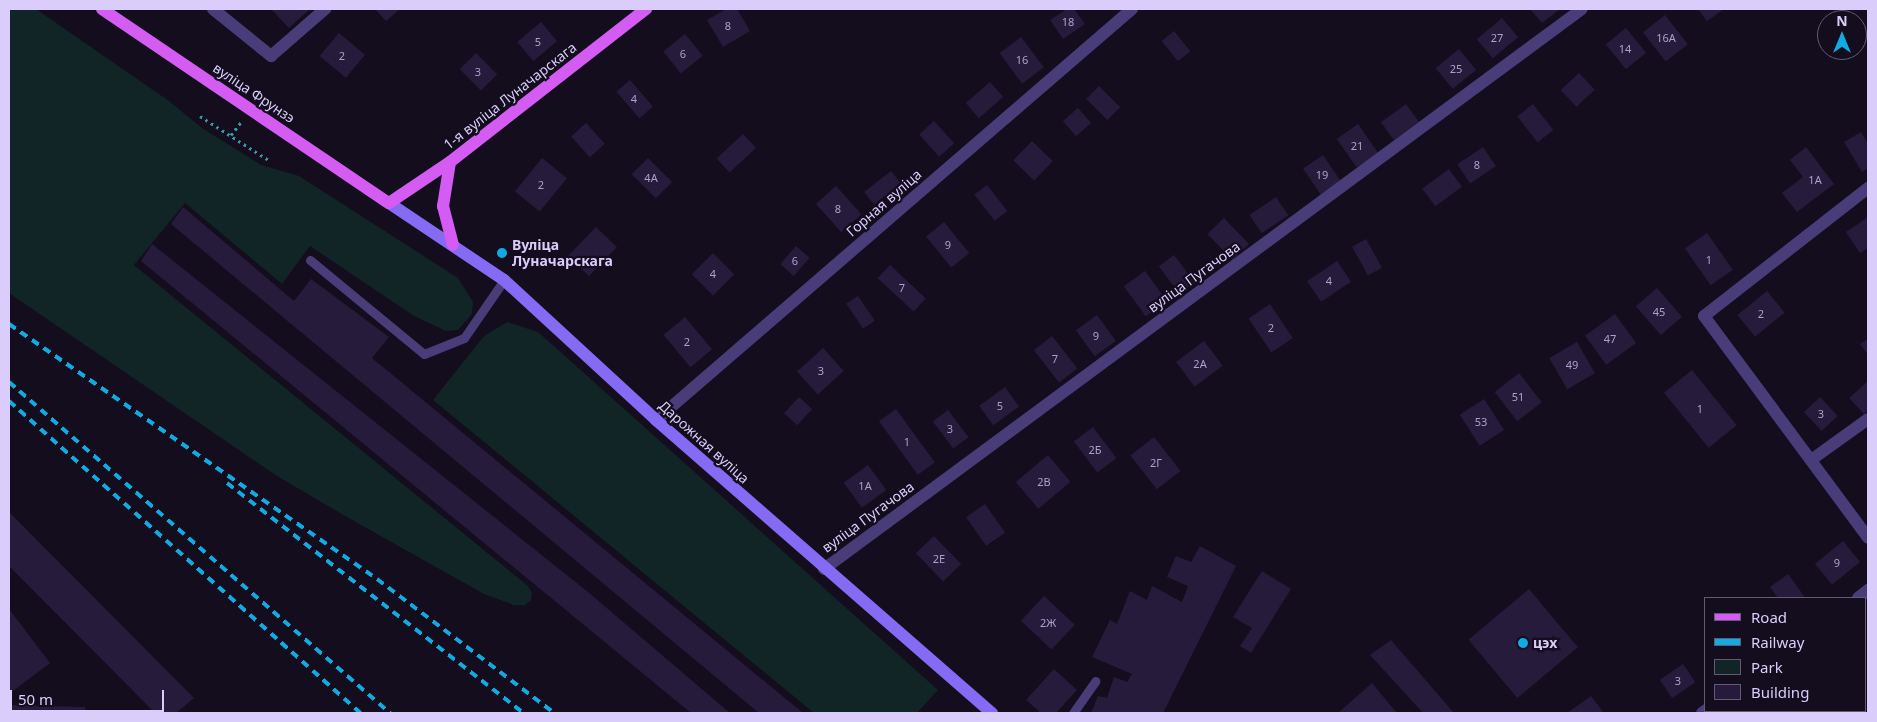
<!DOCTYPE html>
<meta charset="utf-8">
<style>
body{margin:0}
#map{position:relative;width:1877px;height:722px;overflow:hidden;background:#130d1d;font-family:"Noto Sans",sans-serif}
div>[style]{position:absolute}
.green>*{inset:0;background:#112426}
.building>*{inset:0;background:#271b3c;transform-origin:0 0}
.path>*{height:3px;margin-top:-1.5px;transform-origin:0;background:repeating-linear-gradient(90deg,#369aa6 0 2.5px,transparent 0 6.5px)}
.lane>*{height:9px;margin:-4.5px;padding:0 4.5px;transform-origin:4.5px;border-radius:4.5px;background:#483c79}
.street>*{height:12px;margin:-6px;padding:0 6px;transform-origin:6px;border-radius:6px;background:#483c79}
.secondary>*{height:12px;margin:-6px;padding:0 6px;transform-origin:6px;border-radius:6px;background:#856bf4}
.primary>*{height:12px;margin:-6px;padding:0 6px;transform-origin:6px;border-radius:6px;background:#d45cf3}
.rail>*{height:4px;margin-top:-2px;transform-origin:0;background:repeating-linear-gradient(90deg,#11abe3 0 8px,transparent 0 14px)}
.dots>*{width:14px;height:14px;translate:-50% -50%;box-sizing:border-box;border:2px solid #130d1d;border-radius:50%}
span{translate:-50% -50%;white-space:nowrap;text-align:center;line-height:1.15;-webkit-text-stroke:4.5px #130d1d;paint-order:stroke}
.number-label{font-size:11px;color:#ada0cb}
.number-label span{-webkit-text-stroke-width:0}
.street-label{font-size:14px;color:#dacdfb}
.poi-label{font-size:14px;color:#dacdfb;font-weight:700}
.left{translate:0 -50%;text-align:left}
.frame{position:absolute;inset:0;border:10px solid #dacdfb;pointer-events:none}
.legend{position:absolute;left:1704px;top:597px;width:162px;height:115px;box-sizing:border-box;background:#130d1d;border:1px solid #635a76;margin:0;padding:6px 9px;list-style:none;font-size:15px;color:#dacdfb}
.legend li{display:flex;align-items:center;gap:10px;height:25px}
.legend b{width:25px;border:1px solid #635a76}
.north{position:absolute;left:1817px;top:10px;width:50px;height:50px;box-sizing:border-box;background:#130d1d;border:1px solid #635a76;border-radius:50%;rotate:0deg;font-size:14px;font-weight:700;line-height:20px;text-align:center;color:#dacdfb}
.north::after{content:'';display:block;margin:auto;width:18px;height:22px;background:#11abe3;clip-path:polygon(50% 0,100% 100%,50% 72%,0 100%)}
.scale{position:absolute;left:10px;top:690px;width:154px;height:22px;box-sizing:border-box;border:2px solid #dacdfb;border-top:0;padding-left:6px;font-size:15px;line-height:18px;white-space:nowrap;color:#dacdfb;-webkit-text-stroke:4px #130d1d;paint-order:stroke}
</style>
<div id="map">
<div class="green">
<i style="clip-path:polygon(9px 9px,36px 9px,169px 101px,202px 128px,261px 165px,299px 176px,458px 278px,473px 302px,472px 314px,458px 330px,446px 331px,414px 316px,310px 246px,282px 284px,185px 203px,134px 265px,528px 586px,532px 593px,531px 600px,525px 605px,514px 605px,484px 594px,345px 516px,277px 476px,9px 293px)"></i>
<i style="clip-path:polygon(507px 322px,538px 332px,555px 347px,938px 690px,917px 713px,814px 713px,433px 400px,484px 336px)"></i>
</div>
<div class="building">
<i style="clip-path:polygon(271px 9px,310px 9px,289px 28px)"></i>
<i style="clip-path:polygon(375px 9px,400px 9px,386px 21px)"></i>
<i style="clip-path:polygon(726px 9px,737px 9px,750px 31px,723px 47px,707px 20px)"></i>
<i style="clip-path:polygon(1067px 9px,1074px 9px,1085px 24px,1063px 39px,1050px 20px)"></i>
<i style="clip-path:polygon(1530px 9px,1560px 9px,1542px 23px)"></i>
<i style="clip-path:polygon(1698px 9px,1724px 9px,1707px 21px)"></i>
<i style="left:1665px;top:15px;width:37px;height:28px;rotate:52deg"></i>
<i style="left:1502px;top:18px;width:25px;height:33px;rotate:50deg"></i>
<i style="left:541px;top:22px;width:25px;height:31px;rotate:50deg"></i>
<i style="left:1626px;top:28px;width:32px;height:26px;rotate:51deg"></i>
<i style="left:1174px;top:31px;width:26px;height:16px;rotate:51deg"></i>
<i style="left:339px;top:33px;width:34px;height:30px;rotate:40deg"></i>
<i style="left:685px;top:34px;width:28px;height:28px;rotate:51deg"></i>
<i style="left:1021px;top:37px;width:38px;height:27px;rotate:53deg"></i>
<i style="left:1459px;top:49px;width:27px;height:30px;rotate:51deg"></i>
<i style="left:476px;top:53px;width:30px;height:23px;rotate:45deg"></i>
<i style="left:1579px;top:73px;width:23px;height:25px;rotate:47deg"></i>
<i style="left:630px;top:80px;width:35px;height:18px;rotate:49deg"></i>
<i style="left:990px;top:82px;width:20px;height:32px;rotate:49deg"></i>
<i style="left:1099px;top:86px;width:30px;height:18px;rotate:45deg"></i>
<i style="left:1406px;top:104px;width:22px;height:31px;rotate:54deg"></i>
<i style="left:1533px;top:104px;width:33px;height:20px;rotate:52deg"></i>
<i style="left:1078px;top:108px;width:20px;height:20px;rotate:49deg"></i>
<i style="left:934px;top:121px;width:30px;height:20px;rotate:48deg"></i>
<i style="left:586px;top:123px;width:28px;height:20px;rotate:48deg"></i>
<i style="left:1358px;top:124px;width:35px;height:26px;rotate:55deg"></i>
<i style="clip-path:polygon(1861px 132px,1868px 144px,1868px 168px,1862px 172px,1844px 142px)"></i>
<i style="left:743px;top:134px;width:19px;height:36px;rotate:47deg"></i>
<i style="left:1032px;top:141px;width:29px;height:27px;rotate:44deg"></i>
<i style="left:1483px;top:147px;width:23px;height:31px;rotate:56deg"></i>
<i style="clip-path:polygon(1806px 147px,1834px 184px,1797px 212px,1782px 193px,1803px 177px,1790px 160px)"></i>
<i style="left:1323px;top:155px;width:32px;height:24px;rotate:56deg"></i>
<i style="left:542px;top:158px;width:32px;height:43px;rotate:39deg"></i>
<i style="left:648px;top:158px;width:34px;height:23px;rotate:45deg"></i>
<i style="left:1449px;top:169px;width:22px;height:33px;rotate:54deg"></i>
<i style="left:891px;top:171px;width:16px;height:34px;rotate:52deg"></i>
<i style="left:987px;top:185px;width:33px;height:16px;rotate:52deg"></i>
<i style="left:836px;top:186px;width:38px;height:27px;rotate:48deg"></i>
<i style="left:1276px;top:197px;width:22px;height:32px;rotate:56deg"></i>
<i style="clip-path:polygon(183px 207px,294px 301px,311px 279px,389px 337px,372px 358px,803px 713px,759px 713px,171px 224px)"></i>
<i style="clip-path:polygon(1868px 217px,1868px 248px,1860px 253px,1846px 232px)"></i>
<i style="left:1224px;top:218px;width:36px;height:23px;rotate:46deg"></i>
<i style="left:944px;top:222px;width:40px;height:23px;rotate:51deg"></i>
<i style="left:596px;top:227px;width:29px;height:40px;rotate:44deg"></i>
<i style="left:1707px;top:233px;width:45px;height:27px;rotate:55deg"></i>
<i style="left:1366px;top:239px;width:33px;height:16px;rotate:61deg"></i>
<i style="clip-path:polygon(152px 244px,588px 592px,730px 713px,691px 713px,141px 261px)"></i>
<i style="left:796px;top:246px;width:18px;height:24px;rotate:41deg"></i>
<i style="left:713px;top:253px;width:30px;height:30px;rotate:45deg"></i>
<i style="left:1174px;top:255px;width:34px;height:19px;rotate:53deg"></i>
<i style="left:1337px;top:261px;width:25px;height:36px;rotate:56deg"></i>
<i style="left:890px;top:265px;width:49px;height:18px;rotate:43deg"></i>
<i style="left:1145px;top:271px;width:37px;height:26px;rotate:54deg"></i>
<i style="left:1657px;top:288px;width:38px;height:28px;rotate:49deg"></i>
<i style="left:1767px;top:291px;width:28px;height:38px;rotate:51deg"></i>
<i style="left:858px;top:296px;width:30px;height:14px;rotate:56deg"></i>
<i style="left:1270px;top:304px;width:41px;height:26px;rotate:56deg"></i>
<i style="left:1615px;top:314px;width:36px;height:37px;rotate:54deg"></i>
<i style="left:1097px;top:315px;width:32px;height:26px;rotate:54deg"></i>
<i style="left:685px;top:317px;width:42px;height:28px;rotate:50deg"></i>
<i style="left:1052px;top:336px;width:41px;height:23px;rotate:52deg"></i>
<i style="clip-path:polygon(1868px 339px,1868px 355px,1860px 344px)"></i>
<i style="left:1204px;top:341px;width:31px;height:35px;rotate:53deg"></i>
<i style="left:1577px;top:342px;width:36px;height:32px;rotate:60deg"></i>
<i style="left:823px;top:348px;width:31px;height:35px;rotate:48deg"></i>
<i style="left:1692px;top:370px;width:71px;height:36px;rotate:51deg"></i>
<i style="left:1519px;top:373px;width:37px;height:31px;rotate:52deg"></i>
<i style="clip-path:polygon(1867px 382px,1868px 410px,1864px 414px,1849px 398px)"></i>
<i style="left:1005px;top:387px;width:24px;height:32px;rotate:54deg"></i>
<i style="left:799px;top:397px;width:18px;height:22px;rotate:43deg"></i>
<i style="left:1820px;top:397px;width:26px;height:22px;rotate:47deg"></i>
<i style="left:1484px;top:399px;width:37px;height:29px;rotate:57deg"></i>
<i style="left:896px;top:409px;width:66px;height:21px;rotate:54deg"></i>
<i style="left:948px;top:410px;width:34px;height:19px;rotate:53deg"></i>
<i style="left:1093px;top:427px;width:39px;height:24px;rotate:53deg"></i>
<i style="left:1154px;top:437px;width:43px;height:30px;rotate:52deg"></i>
<i style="left:1048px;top:455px;width:35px;height:42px;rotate:50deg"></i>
<i style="left:868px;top:465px;width:31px;height:30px;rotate:54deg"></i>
<i style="left:985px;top:504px;width:35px;height:23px;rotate:55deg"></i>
<i style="clip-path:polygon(9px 512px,194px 698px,176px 713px,155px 713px,9px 566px)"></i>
<i style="left:934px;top:536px;width:39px;height:25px;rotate:46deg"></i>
<i style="left:1843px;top:541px;width:27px;height:36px;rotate:51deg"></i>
<i style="clip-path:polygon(1200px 546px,1236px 566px,1163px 713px,1091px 713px,1098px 696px,1107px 698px,1114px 677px,1127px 682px,1132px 674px,1092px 657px,1110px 620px,1117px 624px,1130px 591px,1147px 600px,1152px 586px,1182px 602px,1188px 586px,1167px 577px,1176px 556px,1191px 562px)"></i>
<i style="clip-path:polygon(1262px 571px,1291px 589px,1251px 653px,1240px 646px,1252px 628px,1233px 617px)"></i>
<i style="clip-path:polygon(1788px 574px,1804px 596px,1800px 598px,1778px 598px,1770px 587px)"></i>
<i style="left:1529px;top:589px;width:76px;height:79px;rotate:50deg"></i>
<i style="left:1044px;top:596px;width:42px;height:34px;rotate:43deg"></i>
<i style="clip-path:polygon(9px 609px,50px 663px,9px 694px)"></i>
<i style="clip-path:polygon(1391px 640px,1454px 713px,1423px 713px,1370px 655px)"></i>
<i style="left:1683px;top:664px;width:22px;height:28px;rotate:56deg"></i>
<i style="clip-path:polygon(1054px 669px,1077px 690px,1056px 713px,1041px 713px,1026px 700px)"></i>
<i style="clip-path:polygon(1372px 683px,1397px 713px,1338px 713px)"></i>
<i style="clip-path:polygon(1591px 696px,1604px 713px,1567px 713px)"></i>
<i style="clip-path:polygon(9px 705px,85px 707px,85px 713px,9px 713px)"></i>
</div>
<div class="path">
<i style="left:200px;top:116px;width:83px;rotate:32.7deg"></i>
<i style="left:231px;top:135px;width:16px;rotate:-52deg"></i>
</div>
<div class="lane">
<i style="left:310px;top:260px;width:148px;rotate:39.5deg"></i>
<i style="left:424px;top:354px;width:43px;rotate:-21.8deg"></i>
<i style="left:464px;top:338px;width:70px;rotate:-55.4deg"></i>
<i style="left:1073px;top:713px;width:39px;rotate:-55deg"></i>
</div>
<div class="street">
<i style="left:213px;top:9px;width:75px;rotate:39deg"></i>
<i style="left:271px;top:56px;width:72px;rotate:-41deg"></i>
<i style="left:1868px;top:188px;width:208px;rotate:142deg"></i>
<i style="left:1704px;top:316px;width:276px;rotate:53.5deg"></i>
<i style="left:656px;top:420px;width:629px;rotate:-40.81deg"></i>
<i style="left:1811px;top:460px;width:70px;rotate:-35.7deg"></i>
<i style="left:824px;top:569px;width:942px;rotate:-36.46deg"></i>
<i style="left:1858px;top:598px;width:13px;rotate:-39deg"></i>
<i style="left:1702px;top:713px;width:5px;rotate:-37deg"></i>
</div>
<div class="secondary">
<i style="left:389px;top:203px;width:138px;rotate:33.8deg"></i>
<i style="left:504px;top:280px;width:207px;rotate:42.6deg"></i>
<i style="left:656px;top:420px;width:446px;rotate:41.1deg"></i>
</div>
<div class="primary">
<i style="left:102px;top:9px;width:346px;rotate:34.1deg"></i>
<i style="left:389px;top:203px;width:73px;rotate:-33.9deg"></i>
<i style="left:450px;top:162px;width:249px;rotate:-38deg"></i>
<i style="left:450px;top:162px;width:45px;rotate:99deg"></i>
<i style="left:443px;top:206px;width:40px;rotate:75.6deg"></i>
</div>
<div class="rail">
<i style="left:9px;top:324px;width:448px;rotate:34.7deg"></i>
<i style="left:377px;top:579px;width:222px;rotate:37.1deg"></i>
<i style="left:9px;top:382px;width:505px;rotate:40.98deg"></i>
<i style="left:9px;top:401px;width:470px;rotate:41.6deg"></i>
<i style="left:227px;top:483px;width:375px;rotate:37.8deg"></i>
</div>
<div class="dots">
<i style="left:502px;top:253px;background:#11abe3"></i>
<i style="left:1523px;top:643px;background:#11abe3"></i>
</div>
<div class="number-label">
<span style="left:1068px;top:22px">18</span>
<span style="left:728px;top:26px">8</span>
<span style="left:1497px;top:38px">27</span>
<span style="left:1666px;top:38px">16А</span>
<span style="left:538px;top:42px">5</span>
<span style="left:1625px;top:49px">14</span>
<span style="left:683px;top:54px">6</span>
<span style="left:342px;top:56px">2</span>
<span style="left:1022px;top:60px">16</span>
<span style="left:1456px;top:69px">25</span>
<span style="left:478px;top:72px">3</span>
<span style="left:634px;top:99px">4</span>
<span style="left:1357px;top:146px">21</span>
<span style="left:1477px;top:165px">8</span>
<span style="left:1322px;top:175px">19</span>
<span style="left:651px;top:178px">4А</span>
<span style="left:1815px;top:180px">1А</span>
<span style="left:541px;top:185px">2</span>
<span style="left:838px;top:209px">8</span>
<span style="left:948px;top:245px">9</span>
<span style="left:1709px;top:260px">1</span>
<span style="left:795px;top:261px">6</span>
<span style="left:713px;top:274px">4</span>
<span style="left:1329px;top:281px">4</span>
<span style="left:902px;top:288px">7</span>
<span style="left:1659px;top:312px">45</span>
<span style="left:1761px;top:314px">2</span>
<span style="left:1271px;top:328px">2</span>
<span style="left:1096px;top:336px">9</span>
<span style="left:1610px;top:339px">47</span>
<span style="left:687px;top:342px">2</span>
<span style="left:1055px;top:359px">7</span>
<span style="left:1200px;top:364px">2А</span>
<span style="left:1572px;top:365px">49</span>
<span style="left:821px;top:371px">3</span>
<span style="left:1518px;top:397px">51</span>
<span style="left:1000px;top:406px">5</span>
<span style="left:1700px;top:409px">1</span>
<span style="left:1821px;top:414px">3</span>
<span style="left:1481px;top:422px">53</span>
<span style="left:950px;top:429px">3</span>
<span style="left:907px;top:442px">1</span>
<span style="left:1095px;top:450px">2Б</span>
<span style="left:1156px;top:463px">2Г</span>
<span style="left:1044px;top:482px">2В</span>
<span style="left:865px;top:486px">1А</span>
<span style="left:939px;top:559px">2Е</span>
<span style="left:1837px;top:563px">9</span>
<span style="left:1048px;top:623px">2Ж</span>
<span style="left:1678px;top:681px">3</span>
</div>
<div class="street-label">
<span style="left:254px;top:93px;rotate:34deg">вуліца Фрунзэ</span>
<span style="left:510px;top:96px;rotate:-38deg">1-я вуліца Луначарскага</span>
<span style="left:884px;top:203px;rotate:-41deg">Горная вуліца</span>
<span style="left:1194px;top:277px;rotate:-36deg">вуліца Пугачова</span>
<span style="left:704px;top:442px;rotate:42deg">Дарожная вуліца</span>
<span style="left:868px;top:517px;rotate:-36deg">вуліца Пугачова</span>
</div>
<div class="poi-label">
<span class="left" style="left:512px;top:253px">Вуліца<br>Луначарскага</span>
<span class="left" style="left:1533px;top:643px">цэх</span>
</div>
<div class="frame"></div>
<ul class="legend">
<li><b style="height:6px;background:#d45cf3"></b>Road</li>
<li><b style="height:6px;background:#11abe3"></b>Railway</li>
<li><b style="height:14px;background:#112426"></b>Park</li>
<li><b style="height:14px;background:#271b3c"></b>Building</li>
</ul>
<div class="north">N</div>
<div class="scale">50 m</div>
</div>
